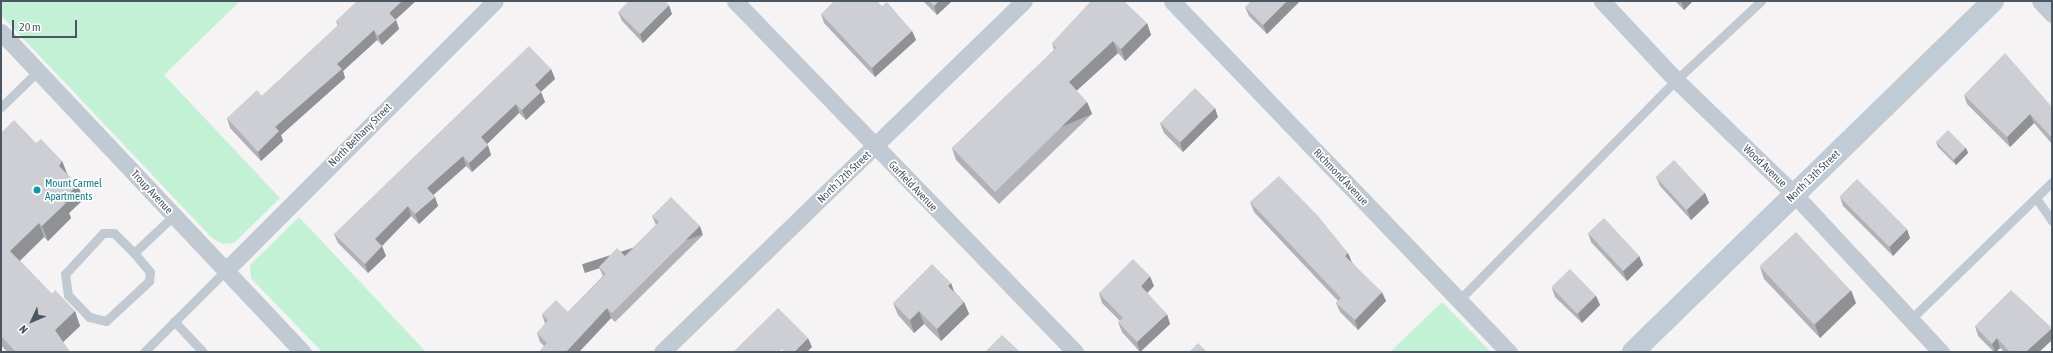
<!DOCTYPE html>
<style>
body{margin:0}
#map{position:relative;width:2053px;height:353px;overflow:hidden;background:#f5f3f3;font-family:"Asap Condensed",sans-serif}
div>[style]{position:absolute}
.green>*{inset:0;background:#c3f1d5}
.lane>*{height:9px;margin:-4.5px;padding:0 4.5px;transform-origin:4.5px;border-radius:4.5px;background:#c1cad2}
.street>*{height:17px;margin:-8.5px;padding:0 8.5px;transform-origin:8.5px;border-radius:8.5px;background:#c1cad2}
.secondary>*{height:22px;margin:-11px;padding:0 11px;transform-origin:11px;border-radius:11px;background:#c1cbd6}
.wall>*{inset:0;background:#b0b2b7}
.shaded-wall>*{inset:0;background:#909195;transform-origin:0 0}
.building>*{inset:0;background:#cdcfd5;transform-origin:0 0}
.dots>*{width:11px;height:11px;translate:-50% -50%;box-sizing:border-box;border:2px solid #fff;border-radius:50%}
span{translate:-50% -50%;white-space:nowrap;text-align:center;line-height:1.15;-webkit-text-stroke:3.5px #fff;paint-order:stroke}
.street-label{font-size:11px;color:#4a5661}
.culture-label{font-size:11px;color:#0d838f}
.left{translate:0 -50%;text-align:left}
.frame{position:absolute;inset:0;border:2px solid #4a5661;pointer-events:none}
.north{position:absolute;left:12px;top:301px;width:40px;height:40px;-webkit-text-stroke:3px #fff;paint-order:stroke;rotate:226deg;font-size:11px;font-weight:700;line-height:16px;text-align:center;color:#4a5661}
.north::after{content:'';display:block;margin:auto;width:14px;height:18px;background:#4a5661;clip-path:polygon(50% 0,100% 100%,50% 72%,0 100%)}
.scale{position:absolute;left:12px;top:20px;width:65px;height:18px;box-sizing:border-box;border:2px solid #4a5661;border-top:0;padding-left:5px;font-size:12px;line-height:14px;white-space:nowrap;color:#4a5661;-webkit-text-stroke:3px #fff;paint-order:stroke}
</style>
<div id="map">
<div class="green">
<i style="clip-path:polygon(1px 1px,240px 1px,164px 75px,280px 198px,234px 243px,223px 244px,212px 238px,1px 15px)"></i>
<i style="clip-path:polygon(299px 217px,426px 352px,322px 352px,251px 278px,250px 265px)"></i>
<i style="clip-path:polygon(1442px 302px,1491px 352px,1390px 352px)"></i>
</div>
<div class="lane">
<i style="left:1px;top:107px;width:52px;rotate:-44.2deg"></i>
<i style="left:2036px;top:198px;width:28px;rotate:55deg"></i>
<i style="left:134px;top:253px;width:28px;rotate:-135deg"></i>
<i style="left:114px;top:233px;width:11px;rotate:180deg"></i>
<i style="left:103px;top:233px;width:56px;rotate:132.8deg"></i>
<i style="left:65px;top:274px;width:21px;rotate:82deg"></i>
<i style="left:68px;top:295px;width:30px;rotate:46deg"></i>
<i style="left:89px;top:317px;width:17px;rotate:13deg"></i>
<i style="left:106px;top:321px;width:59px;rotate:-42.9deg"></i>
<i style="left:149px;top:281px;width:9px;rotate:-84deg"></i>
<i style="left:150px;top:272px;width:25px;rotate:-130deg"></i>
<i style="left:134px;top:253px;width:55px;rotate:-43.5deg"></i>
<i style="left:1459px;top:300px;width:309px;rotate:-45.4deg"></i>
<i style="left:1676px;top:80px;width:116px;rotate:-42.9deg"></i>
<i style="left:1910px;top:320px;width:198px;rotate:-44.2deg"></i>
<i style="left:174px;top:321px;width:42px;rotate:46.9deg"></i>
<i style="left:144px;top:352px;width:116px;rotate:-45deg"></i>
</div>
<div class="street">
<i style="left:735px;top:1px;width:489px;rotate:45.9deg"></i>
<i style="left:1172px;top:1px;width:487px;rotate:46.2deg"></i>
<i style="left:1602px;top:1px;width:108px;rotate:46.9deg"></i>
<i style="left:1676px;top:80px;width:164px;rotate:44deg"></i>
<i style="left:1794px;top:194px;width:216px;rotate:47.1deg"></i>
<i style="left:2040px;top:1px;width:18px;rotate:47deg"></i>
<i style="left:1px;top:32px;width:440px;rotate:46.7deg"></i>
<i style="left:226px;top:270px;width:380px;rotate:-45deg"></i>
<i style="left:662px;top:352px;width:504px;rotate:-44.12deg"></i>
</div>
<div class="secondary">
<i style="left:1633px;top:352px;width:503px;rotate:-44.27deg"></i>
</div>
<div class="wall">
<i style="clip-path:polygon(923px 1px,952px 1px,937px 15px)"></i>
<i style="clip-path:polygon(1300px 1px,1267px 34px,1249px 16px,1245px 7px)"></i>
<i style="clip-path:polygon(1675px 1px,1693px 1px,1684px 10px)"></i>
<i style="clip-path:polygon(882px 6px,912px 31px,916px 40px,875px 77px,824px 23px,821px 14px)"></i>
<i style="clip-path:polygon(618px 12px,672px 14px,643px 43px,622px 21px)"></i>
<i style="clip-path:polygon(396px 20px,399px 29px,382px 45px,377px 40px,343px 71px,345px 78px,281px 135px,283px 141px,261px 161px,230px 128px,227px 118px,262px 96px,338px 26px,336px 21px)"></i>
<i style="clip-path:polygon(1147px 23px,1151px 35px,1125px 61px,1118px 53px,1076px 91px,1087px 102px,1092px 114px,999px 204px,956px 160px,952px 148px,1054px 50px,1052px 43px)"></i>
<i style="clip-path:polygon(551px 69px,555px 79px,541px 92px,545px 102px,526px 120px,519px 113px,487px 144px,491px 155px,472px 172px,466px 166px,433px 195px,435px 197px,438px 206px,419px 224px,411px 216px,382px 246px,386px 256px,368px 273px,338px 243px,334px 234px)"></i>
<i style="clip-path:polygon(1964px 95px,2052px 107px,2052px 144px,2034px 123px,2010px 147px,1967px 104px)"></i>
<i style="clip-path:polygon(1218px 117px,1183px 152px,1164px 133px,1160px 123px)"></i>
<i style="clip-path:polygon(1px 133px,62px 161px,67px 174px,78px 185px,83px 200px,69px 213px,71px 218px,48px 241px,44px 237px,20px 261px,52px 294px,75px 311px,80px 326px,63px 342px,70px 352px,7px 352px,1px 345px)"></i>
<i style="clip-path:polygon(1936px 142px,1966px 148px,1968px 153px,1956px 165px,1938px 147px)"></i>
<i style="clip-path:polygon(1656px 177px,1705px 193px,1709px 203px,1691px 220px,1660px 186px)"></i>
<i style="clip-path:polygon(1840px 197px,1910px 238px,1893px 256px,1843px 206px)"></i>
<i style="clip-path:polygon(1250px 202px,1348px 253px,1351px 261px,1386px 301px,1358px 330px,1340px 312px,1336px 303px,1338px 301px,1254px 212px)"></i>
<i style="clip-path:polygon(652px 216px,703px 235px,615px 322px,611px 318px,579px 352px,539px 352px,544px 346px,540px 342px,537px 333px,545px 324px,542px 314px,568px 312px,603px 276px,599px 267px,625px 256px,656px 225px)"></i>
<i style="clip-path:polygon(1588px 233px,1639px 256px,1643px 265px,1627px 281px,1591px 242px)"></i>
<i style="clip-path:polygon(1760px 267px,1856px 303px,1820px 338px,1764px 279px)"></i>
<i style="clip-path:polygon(951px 283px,954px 291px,964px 302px,969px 314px,941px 341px,924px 324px,914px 333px,898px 315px,893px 303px)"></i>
<i style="clip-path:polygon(1154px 286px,1147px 293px,1170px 324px,1140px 352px,1122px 332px,1118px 322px,1120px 321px,1102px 303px,1099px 293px)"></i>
<i style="clip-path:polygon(1552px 288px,1596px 296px,1600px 305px,1582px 323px,1555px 297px)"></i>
<i style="clip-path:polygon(1975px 326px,2052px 340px,2039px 352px,2004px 352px,2000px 348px,1996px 352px,1994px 352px,1978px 336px)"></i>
</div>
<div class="shaded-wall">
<i style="clip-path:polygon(402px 1px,416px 1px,393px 22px,389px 13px)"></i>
<i style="clip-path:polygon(939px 1px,952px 1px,937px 15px,934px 6px)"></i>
<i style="clip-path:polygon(1287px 1px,1300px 1px,1267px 34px,1263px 25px)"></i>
<i style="clip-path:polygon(1681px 1px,1693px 1px,1684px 10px)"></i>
<i style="clip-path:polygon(669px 5px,672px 14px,643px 43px,640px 34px)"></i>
<i style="clip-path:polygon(396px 20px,399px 29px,382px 45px,378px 36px)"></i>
<i style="clip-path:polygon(1147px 23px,1151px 35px,1125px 61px,1121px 49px)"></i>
<i style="clip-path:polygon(374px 30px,377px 40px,343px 71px,345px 78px,281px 135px,283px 141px,261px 161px,258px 152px,275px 127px,337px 64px)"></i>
<i style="clip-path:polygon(912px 31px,916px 40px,875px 77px,872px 68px)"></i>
<i style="clip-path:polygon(1113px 41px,1118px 53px,1073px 94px,1069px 82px)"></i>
<i style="clip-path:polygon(551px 69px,555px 79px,538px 94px,535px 85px)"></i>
<i style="clip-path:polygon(541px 92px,545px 102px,526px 120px,522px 110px)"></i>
<i style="left:1087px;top:102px;width:13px;height:129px;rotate:67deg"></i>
<i style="clip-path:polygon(516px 104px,519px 113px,484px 147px,481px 137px)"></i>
<i style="clip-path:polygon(1215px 108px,1218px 117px,1183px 152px,1180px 142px)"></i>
<i style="clip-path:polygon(2030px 114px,2034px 123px,2010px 147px,2007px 137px)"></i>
<i style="clip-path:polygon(488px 145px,491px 155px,472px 172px,469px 163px)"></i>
<i style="clip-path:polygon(1966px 148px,1968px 153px,1956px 165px,1954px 160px)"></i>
<i style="clip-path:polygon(463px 156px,466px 166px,430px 198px,427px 188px)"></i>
<i style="clip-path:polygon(62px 161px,68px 176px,59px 166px)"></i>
<i style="clip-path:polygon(78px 185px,83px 200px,69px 213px,71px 218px,48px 241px,42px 226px,62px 200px)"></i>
<i style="clip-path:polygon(1705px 193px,1709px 203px,1691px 220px,1687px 210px)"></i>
<i style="clip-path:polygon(435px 197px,438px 206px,419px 224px,415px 214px)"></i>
<i style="clip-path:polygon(408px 206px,411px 216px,379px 249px,375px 239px)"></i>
<i style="clip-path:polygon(39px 223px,44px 237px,15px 265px,10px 251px)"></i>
<i style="left:700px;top:226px;width:9px;height:124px;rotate:72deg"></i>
<i style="clip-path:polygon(1907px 229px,1910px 238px,1893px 256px,1889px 246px)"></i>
<i style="clip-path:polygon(382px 246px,386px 256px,368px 273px,365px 264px)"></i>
<i style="clip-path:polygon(1348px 253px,1352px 263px,1345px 256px)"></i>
<i style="clip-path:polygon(1639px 256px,1643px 265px,1627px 281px,1623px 271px)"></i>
<i style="clip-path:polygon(1150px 276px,1154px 286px,1144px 296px,1141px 286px)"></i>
<i style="clip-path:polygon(951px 283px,955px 296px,948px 286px)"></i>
<i style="clip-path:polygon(1851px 290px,1856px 303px,1820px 338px,1815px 325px)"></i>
<i style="clip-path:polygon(1382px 292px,1386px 301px,1358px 330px,1355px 320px)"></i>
<i style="clip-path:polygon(1596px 296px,1600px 305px,1582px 323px,1578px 314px)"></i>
<i style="clip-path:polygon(964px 302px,969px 314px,941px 341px,937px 329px)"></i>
<i style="clip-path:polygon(607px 308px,611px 318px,579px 352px,566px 352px)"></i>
<i style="clip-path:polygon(75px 311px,80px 326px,61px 344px,55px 330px)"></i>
<i style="clip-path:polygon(919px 311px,924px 324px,914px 333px,910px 320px)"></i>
<i style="clip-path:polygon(1167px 314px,1170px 324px,1140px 352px,1137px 342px)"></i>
<i style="clip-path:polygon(2052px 328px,2052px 340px,2039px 352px,2026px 352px)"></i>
<i style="clip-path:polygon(808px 338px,812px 347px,807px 352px,794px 352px)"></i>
<i style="clip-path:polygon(1997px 338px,2000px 348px,1996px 352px,1995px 352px,1992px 344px)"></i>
</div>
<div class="building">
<i style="clip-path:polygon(357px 1px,402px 1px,389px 13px,396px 20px,378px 36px,374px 30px,337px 64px,342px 69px,275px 127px,279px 131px,258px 152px,227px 118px,257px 90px,262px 96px,339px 24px,336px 21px)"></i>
<i style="clip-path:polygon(629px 1px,665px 1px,669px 5px,640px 34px,618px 12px)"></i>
<i style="clip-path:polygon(834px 1px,877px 1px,882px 6px,887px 2px,912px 31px,872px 68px,821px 14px)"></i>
<i style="clip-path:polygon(929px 1px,939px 1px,934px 6px)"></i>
<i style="clip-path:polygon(1091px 1px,1124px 1px,1147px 23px,1121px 49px,1113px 41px,1069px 82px,1087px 102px,995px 192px,952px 148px,1056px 48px,1052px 43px)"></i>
<i style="clip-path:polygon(1251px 1px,1287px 1px,1263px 25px,1245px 7px)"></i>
<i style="clip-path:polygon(529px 46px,551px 69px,535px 85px,541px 92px,522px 110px,516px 104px,481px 137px,488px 145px,469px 163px,463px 156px,427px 188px,435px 197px,415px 214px,408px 206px,375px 239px,382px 246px,365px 264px,334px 234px)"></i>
<i style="clip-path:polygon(2005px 53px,2052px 107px,2052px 138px,2030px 114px,2007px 137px,1964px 95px)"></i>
<i style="left:1195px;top:88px;width:28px;height:49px;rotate:45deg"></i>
<i style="clip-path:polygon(14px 120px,36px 143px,41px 139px,62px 161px,59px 166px,78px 185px,62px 200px,66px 203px,42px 226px,39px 223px,10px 251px,52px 294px,55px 290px,75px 311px,55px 330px,70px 352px,16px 352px,1px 336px,1px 133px)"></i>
<i style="left:1948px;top:130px;width:25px;height:17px;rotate:45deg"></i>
<i style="left:1674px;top:160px;width:45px;height:25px;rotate:47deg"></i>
<i style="clip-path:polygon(1279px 176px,1318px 216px,1348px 253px,1345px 256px,1382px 292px,1355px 320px,1336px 303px,1341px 298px,1250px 202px)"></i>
<i style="left:1857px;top:179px;width:71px;height:25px;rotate:45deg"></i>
<i style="clip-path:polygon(671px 197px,700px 226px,612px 313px,607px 308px,566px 352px,539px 352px,547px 343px,537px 333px,548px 320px,542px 314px,556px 300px,568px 312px,606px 274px,599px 267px,617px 248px,625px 256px,659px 222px,652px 216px)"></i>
<i style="left:1604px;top:218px;width:52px;height:22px;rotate:47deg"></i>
<i style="left:1796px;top:232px;width:80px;height:50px;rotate:47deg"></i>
<i style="clip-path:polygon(1133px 259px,1150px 276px,1141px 286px,1167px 314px,1137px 342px,1118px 322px,1123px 318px,1099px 293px)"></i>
<i style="clip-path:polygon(932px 264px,951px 283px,948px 286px,964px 302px,937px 329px,919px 311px,910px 320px,893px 303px)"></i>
<i style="left:1570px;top:269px;width:37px;height:26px;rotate:46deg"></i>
<i style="clip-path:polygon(2011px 290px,2052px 328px,2026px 352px,2010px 352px,1997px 338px,1992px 344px,1975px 326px)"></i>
<i style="clip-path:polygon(778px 308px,808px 338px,794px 352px,784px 352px,782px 349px,779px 352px,733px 352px)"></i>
<i style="clip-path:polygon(1002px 335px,1020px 352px,985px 352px)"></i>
<i style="clip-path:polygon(1198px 343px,1207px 352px,1189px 352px)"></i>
</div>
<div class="dots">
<i style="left:37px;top:190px;background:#0f9aa8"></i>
</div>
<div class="street-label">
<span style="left:360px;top:135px;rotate:-45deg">North Bethany Street</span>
<span style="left:1765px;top:166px;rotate:44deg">Wood Avenue</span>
<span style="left:1813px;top:176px;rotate:-44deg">North 13th Street</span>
<span style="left:844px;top:177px;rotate:-44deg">North 12th Street</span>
<span style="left:1341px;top:177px;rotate:46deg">Richmond Avenue</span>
<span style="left:913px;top:186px;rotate:46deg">Garfield Avenue</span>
<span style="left:152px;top:192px;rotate:47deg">Troup Avenue</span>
</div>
<div class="culture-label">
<span class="left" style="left:45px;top:190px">Mount Carmel<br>Apartments</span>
</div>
<div class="frame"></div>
<div class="north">N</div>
<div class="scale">20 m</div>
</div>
